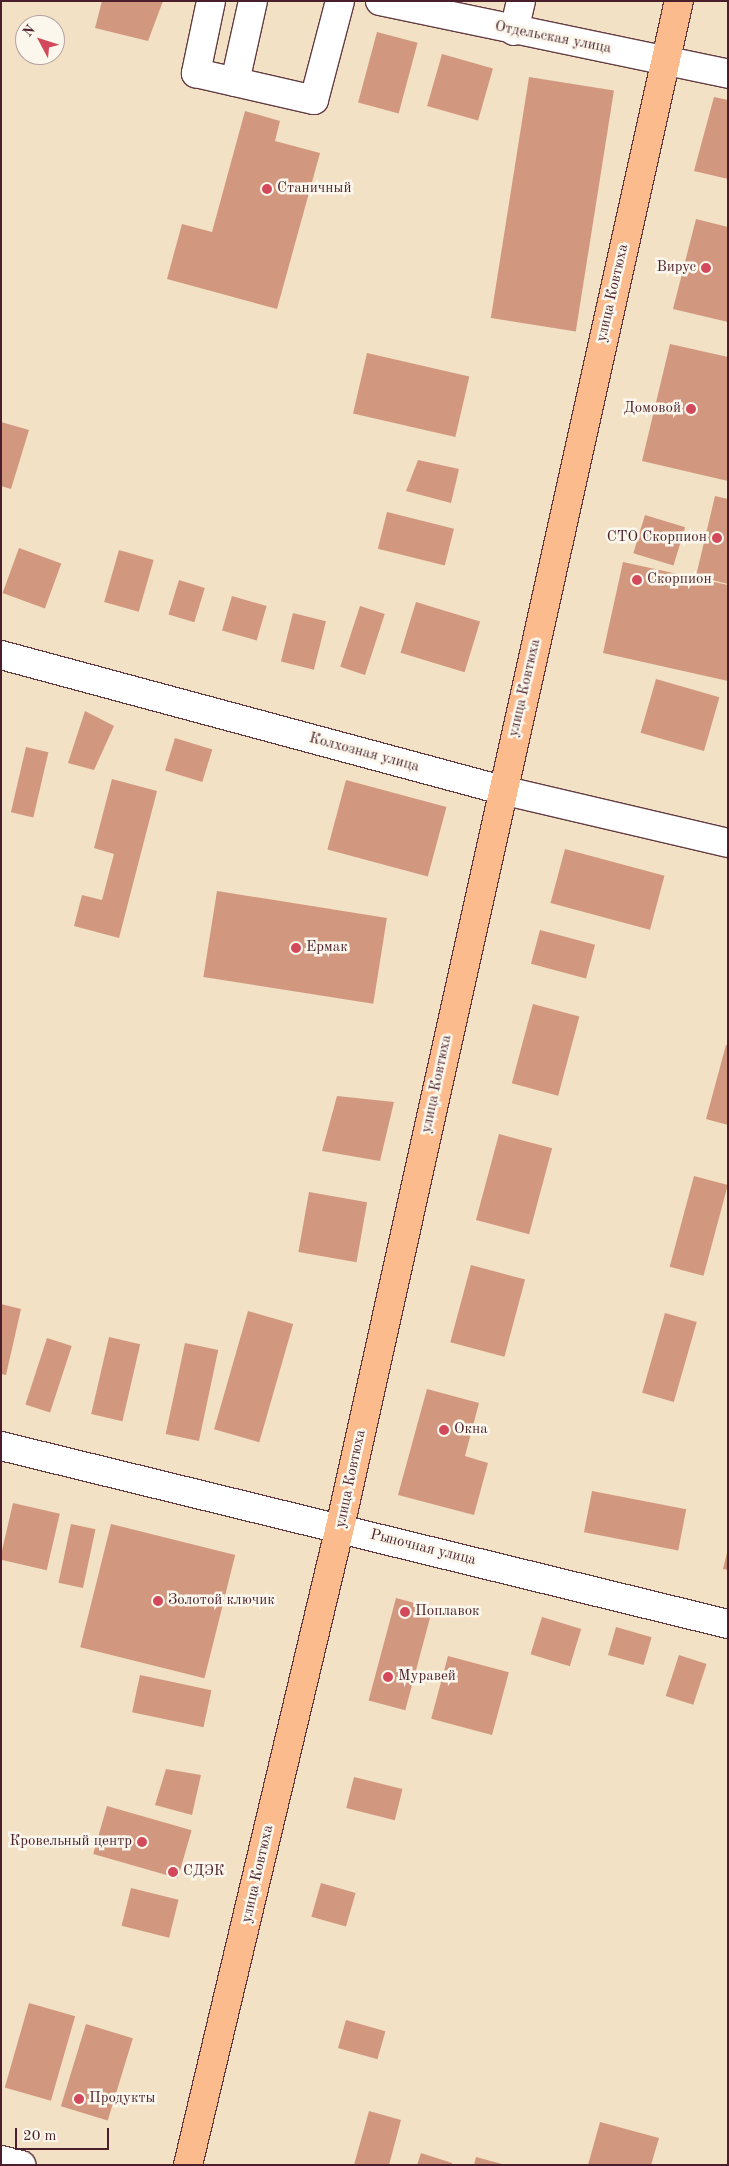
<!DOCTYPE html>
<meta charset="utf-8">
<style>
body{margin:0}
#map{position:relative;width:729px;height:2166px;overflow:hidden;background:#f2e1c4;font-family:"Old Standard TT",serif}
div>[style]{position:absolute}
.building>*{inset:0;background:#d2987f;transform-origin:0 0}
.roads{filter:drop-shadow(1px 0 #633c42) drop-shadow(-1px 0 #633c42) drop-shadow(0 1px #633c42) drop-shadow(0 -1px #633c42)}
.minor>*{height:28px;margin:-14px;padding:0 14px;transform-origin:14px;border-radius:14px;background:#fff}
.major>*{height:28px;margin:-14px;padding:0 14px;transform-origin:14px;border-radius:14px;background:#fbbb8d}
.dots>*{width:14px;height:14px;translate:-50% -50%;box-sizing:border-box;border:2px solid #fbf7ec;border-radius:50%}
span{translate:-50% -50%;white-space:nowrap;text-align:center;line-height:1.15;-webkit-text-stroke:5px #fbf7ec;paint-order:stroke}
.street-label{font-size:15px;color:#4a1f2b}
.poi-label{font-size:15px;color:#4a1f2b}
.left{translate:0 -50%;text-align:left}
.right{translate:-100% -50%;text-align:right}
.frame{position:absolute;inset:0;border:2px solid #4a1f2b;pointer-events:none}
.north{position:absolute;left:15px;top:15px;width:50px;height:50px;box-sizing:border-box;background:#fbf7ec;border:1px solid #b4a19f;border-radius:50%;rotate:310deg;font-size:14px;font-weight:700;line-height:20px;text-align:center;color:#4a1f2b}
.north::after{content:'';display:block;margin:auto;width:18px;height:22px;background:#d1495b;clip-path:polygon(50% 0,100% 100%,50% 72%,0 100%)}
.scale{position:absolute;left:15px;top:2128px;width:94px;height:22px;box-sizing:border-box;border:2px solid #4a1f2b;border-top:0;padding-left:6px;font-size:15px;line-height:18px;white-space:nowrap;color:#4a1f2b;-webkit-text-stroke:4px #fbf7ec;paint-order:stroke}
</style>
<div id="map">
<div class="building">
<i style="clip-path:polygon(102px 1px,163px 1px,148px 41px,95px 28px)"></i>
<i style="left:377px;top:32px;width:42px;height:73px;rotate:15deg"></i>
<i style="left:442px;top:54px;width:53px;height:54px;rotate:16deg"></i>
<i style="left:529px;top:77px;width:86px;height:244px;rotate:9deg"></i>
<i style="clip-path:polygon(714px 97px,728px 100px,728px 179px,694px 171px)"></i>
<i style="clip-path:polygon(245px 111px,280px 121px,275px 141px,320px 153px,277px 309px,167px 279px,182px 224px,212px 232px)"></i>
<i style="clip-path:polygon(696px 219px,728px 227px,728px 322px,673px 309px)"></i>
<i style="clip-path:polygon(670px 344px,728px 357px,728px 481px,642px 461px)"></i>
<i style="left:367px;top:353px;width:105px;height:62px;rotate:13deg"></i>
<i style="clip-path:polygon(1px 422px,29px 430px,11px 489px,1px 486px)"></i>
<i style="clip-path:polygon(418px 460px,459px 469px,451px 503px,406px 491px)"></i>
<i style="clip-path:polygon(715px 496px,728px 499px,728px 584px,696px 576px)"></i>
<i style="left:387px;top:512px;width:69px;height:38px;rotate:14deg"></i>
<i style="left:645px;top:515px;width:42px;height:40px;rotate:17deg"></i>
<i style="left:19px;top:548px;width:45px;height:48px;rotate:20deg"></i>
<i style="left:119px;top:550px;width:36px;height:54px;rotate:16deg"></i>
<i style="clip-path:polygon(623px 562px,728px 585px,728px 681px,603px 653px)"></i>
<i style="left:179px;top:580px;width:27px;height:36px;rotate:17deg"></i>
<i style="left:232px;top:596px;width:36px;height:36px;rotate:16deg"></i>
<i style="left:416px;top:602px;width:67px;height:53px;rotate:17deg"></i>
<i style="left:360px;top:606px;width:26px;height:64px;rotate:18deg"></i>
<i style="left:293px;top:613px;width:34px;height:50px;rotate:14deg"></i>
<i style="left:656px;top:679px;width:66px;height:56px;rotate:16deg"></i>
<i style="clip-path:polygon(85px 711px,114px 726px,94px 770px,68px 763px)"></i>
<i style="left:175px;top:738px;width:39px;height:34px;rotate:17deg"></i>
<i style="left:26px;top:747px;width:23px;height:67px;rotate:13deg"></i>
<i style="clip-path:polygon(112px 779px,157px 791px,119px 938px,74px 926px,82px 895px,102px 900px,114px 854px,94px 848px)"></i>
<i style="left:346px;top:780px;width:104px;height:72px;rotate:15deg"></i>
<i style="left:565px;top:849px;width:103px;height:56px;rotate:15deg"></i>
<i style="left:217px;top:891px;width:172px;height:87px;rotate:9deg"></i>
<i style="left:540px;top:930px;width:57px;height:35px;rotate:15deg"></i>
<i style="left:533px;top:1004px;width:48px;height:82px;rotate:15deg"></i>
<i style="clip-path:polygon(726px 1045px,728px 1045px,728px 1125px,706px 1119px)"></i>
<i style="clip-path:polygon(337px 1096px,394px 1102px,380px 1161px,322px 1151px)"></i>
<i style="left:499px;top:1134px;width:55px;height:89px;rotate:15deg"></i>
<i style="left:694px;top:1176px;width:35px;height:94px;rotate:15deg"></i>
<i style="left:309px;top:1192px;width:59px;height:61px;rotate:10deg"></i>
<i style="left:471px;top:1265px;width:56px;height:80px;rotate:15deg"></i>
<i style="clip-path:polygon(1px 1304px,21px 1309px,6px 1375px,1px 1374px)"></i>
<i style="left:248px;top:1311px;width:47px;height:123px;rotate:16deg"></i>
<i style="left:665px;top:1313px;width:33px;height:83px;rotate:16deg"></i>
<i style="left:109px;top:1337px;width:32px;height:79px;rotate:13deg"></i>
<i style="left:47px;top:1338px;width:26px;height:70px;rotate:18deg"></i>
<i style="left:185px;top:1343px;width:34px;height:93px;rotate:12deg"></i>
<i style="clip-path:polygon(427px 1389px,479px 1403px,465px 1456px,488px 1463px,474px 1515px,398px 1495px)"></i>
<i style="left:592px;top:1491px;width:96px;height:42px;rotate:11deg"></i>
<i style="left:13px;top:1503px;width:48px;height:58px;rotate:13deg"></i>
<i style="left:71px;top:1524px;width:25px;height:60px;rotate:12deg"></i>
<i style="left:111px;top:1524px;width:128px;height:127px;rotate:14deg"></i>
<i style="clip-path:polygon(727px 1553px,728px 1553px,728px 1570px,723px 1569px)"></i>
<i style="left:396px;top:1598px;width:38px;height:106px;rotate:15deg"></i>
<i style="left:542px;top:1617px;width:41px;height:39px;rotate:17deg"></i>
<i style="left:616px;top:1627px;width:37px;height:29px;rotate:16deg"></i>
<i style="left:679px;top:1655px;width:29px;height:43px;rotate:18deg"></i>
<i style="left:448px;top:1656px;width:63px;height:65px;rotate:15deg"></i>
<i style="left:140px;top:1675px;width:73px;height:38px;rotate:12deg"></i>
<i style="clip-path:polygon(166px 1769px,201px 1775px,192px 1815px,155px 1805px)"></i>
<i style="left:354px;top:1777px;width:50px;height:32px;rotate:14deg"></i>
<i style="left:107px;top:1806px;width:88px;height:50px;rotate:16deg"></i>
<i style="left:321px;top:1883px;width:36px;height:35px;rotate:16deg"></i>
<i style="left:131px;top:1888px;width:49px;height:39px;rotate:14deg"></i>
<i style="left:29px;top:2003px;width:48px;height:88px;rotate:16deg"></i>
<i style="left:346px;top:2020px;width:41px;height:29px;rotate:16deg"></i>
<i style="left:86px;top:2024px;width:49px;height:86px;rotate:17deg"></i>
<i style="clip-path:polygon(369px 2111px,401px 2120px,389px 2165px,354px 2165px)"></i>
<i style="clip-path:polygon(600px 2122px,659px 2138px,651px 2165px,588px 2165px)"></i>
<i style="clip-path:polygon(421px 2153px,452px 2163px,452px 2165px,417px 2165px)"></i>
<i style="clip-path:polygon(476px 2157px,502px 2164px,502px 2165px,474px 2165px)"></i>
</div>
<div class="roads">
<div class="minor">
<i style="left:211px;top:1px;width:74px;rotate:101.8deg"></i>
<i style="left:196px;top:73px;width:121px;rotate:12.9deg"></i>
<i style="left:314px;top:100px;width:102px;rotate:-75.3deg"></i>
<i style="left:380px;top:1px;width:356px;rotate:11.8deg"></i>
<i style="left:514px;top:31px;width:31px;rotate:-77deg"></i>
<i style="left:235px;top:82px;width:83px;rotate:-77.5deg"></i>
<i style="left:1px;top:655px;width:519px;rotate:15.08deg"></i>
<i style="left:502px;top:790px;width:232px;rotate:13.2deg"></i>
<i style="left:1px;top:1446px;width:748px;rotate:13.76deg"></i>
<i style="left:1px;top:2160px;width:21px;rotate:14deg"></i>
</div>
<div class="major">
<i style="left:188px;top:2165px;width:656px;rotate:-76.6deg"></i>
<i style="left:340px;top:1527px;width:1563px;rotate:-77.48deg"></i>
</div>
</div>
<div class="dots">
<i style="left:267px;top:189px;background:#d1495b"></i>
<i style="left:706px;top:268px;background:#d1495b"></i>
<i style="left:691px;top:409px;background:#d1495b"></i>
<i style="left:717px;top:538px;background:#d1495b"></i>
<i style="left:637px;top:580px;background:#d1495b"></i>
<i style="left:296px;top:948px;background:#d1495b"></i>
<i style="left:444px;top:1430px;background:#d1495b"></i>
<i style="left:158px;top:1601px;background:#d1495b"></i>
<i style="left:405px;top:1612px;background:#d1495b"></i>
<i style="left:388px;top:1677px;background:#d1495b"></i>
<i style="left:142px;top:1842px;background:#d1495b"></i>
<i style="left:173px;top:1872px;background:#d1495b"></i>
<i style="left:79px;top:2099px;background:#d1495b"></i>
</div>
<div class="street-label">
<span style="left:553px;top:38px;rotate:11deg">Отдельская улица</span>
<span style="left:613px;top:293px;rotate:-77deg">улица Ковтюха</span>
<span style="left:525px;top:688px;rotate:-77deg">улица Ковтюха</span>
<span style="left:364px;top:753px;rotate:15deg">Колхозная улица</span>
<span style="left:437px;top:1084px;rotate:-78deg">улица Ковтюха</span>
<span style="left:351px;top:1479px;rotate:-78deg">улица Ковтюха</span>
<span style="left:423px;top:1548px;rotate:14deg">Рыночная улица</span>
<span style="left:258px;top:1874px;rotate:-77deg">улица Ковтюха</span>
</div>
<div class="poi-label">
<span class="left" style="left:277px;top:189px">Станичный</span>
<span class="right" style="left:696px;top:268px">Вирус</span>
<span class="right" style="left:681px;top:409px">Домовой</span>
<span class="right" style="left:707px;top:538px">СТО Скорпион</span>
<span class="left" style="left:647px;top:580px">Скорпион</span>
<span class="left" style="left:306px;top:948px">Ермак</span>
<span class="left" style="left:454px;top:1430px">Окна</span>
<span class="left" style="left:168px;top:1601px">Золотой ключик</span>
<span class="left" style="left:415px;top:1612px">Поплавок</span>
<span class="left" style="left:398px;top:1677px">Муравей</span>
<span class="right" style="left:132px;top:1842px">Кровельный центр</span>
<span class="left" style="left:183px;top:1872px">СДЭК</span>
<span class="left" style="left:89px;top:2099px">Продукты</span>
</div>
<div class="frame"></div>
<div class="north">N</div>
<div class="scale">20 m</div>
</div>
